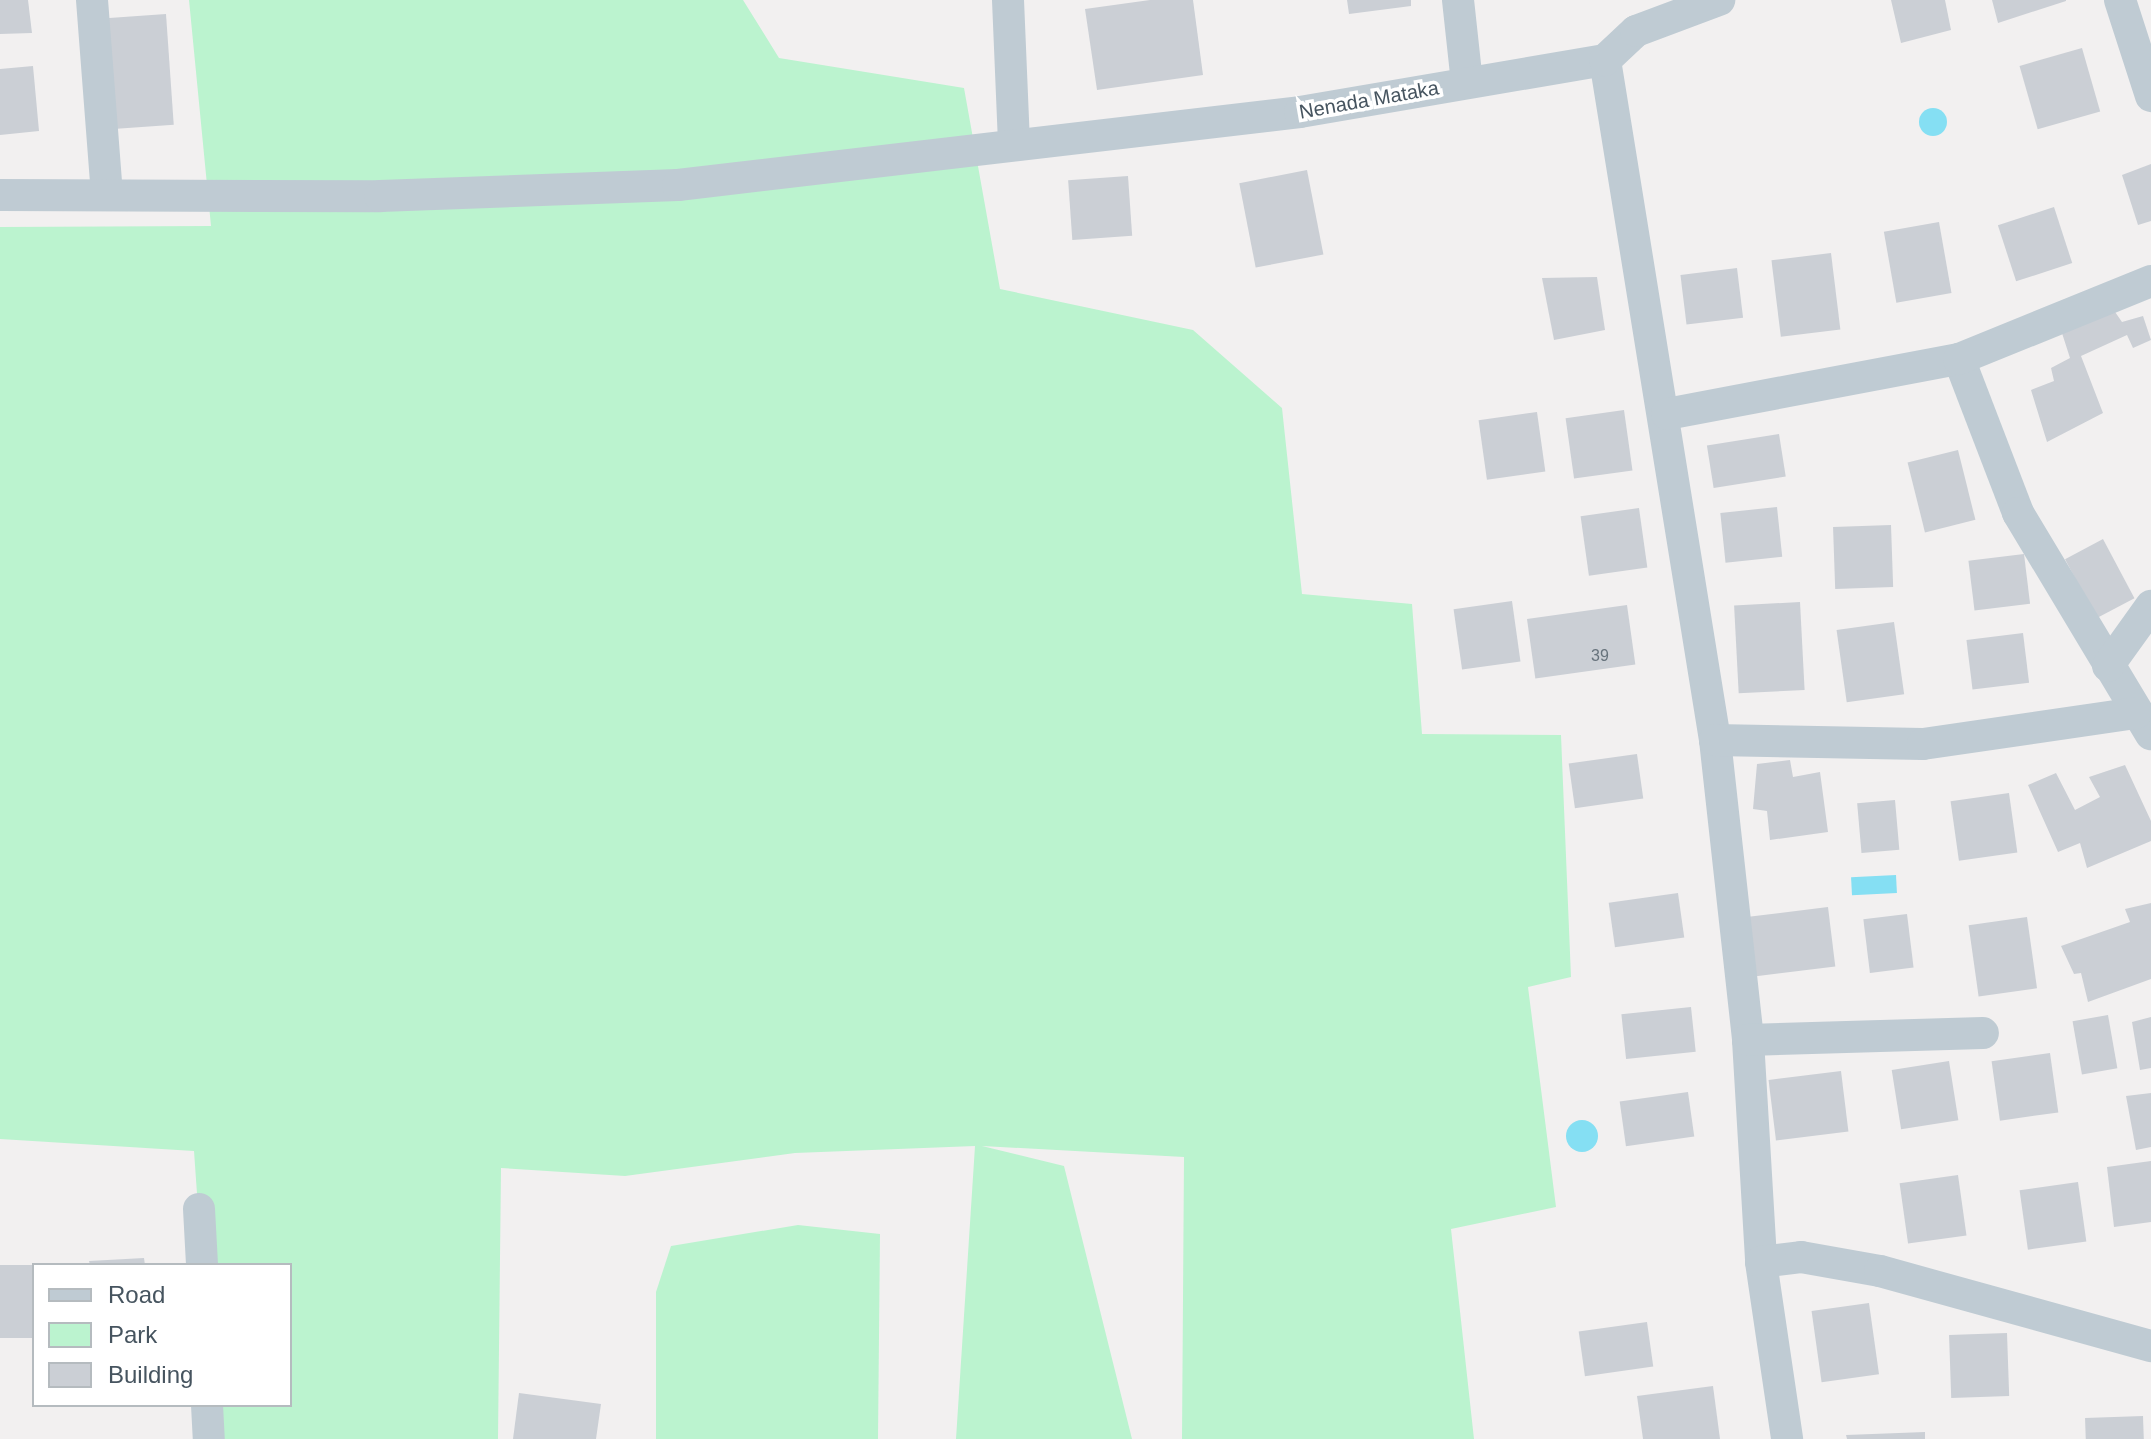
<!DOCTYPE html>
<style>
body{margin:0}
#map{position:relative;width:2151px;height:1439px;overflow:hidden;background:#f2f0f0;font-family:Arial,sans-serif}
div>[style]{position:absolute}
.green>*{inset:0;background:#bbf3cf}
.water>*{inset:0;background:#85dff3;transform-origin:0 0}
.round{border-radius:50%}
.building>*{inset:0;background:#cbcfd5;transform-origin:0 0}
.minor>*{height:32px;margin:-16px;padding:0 16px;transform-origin:16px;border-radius:16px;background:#bfcbd3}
span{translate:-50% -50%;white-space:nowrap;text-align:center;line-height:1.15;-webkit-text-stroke:7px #fff;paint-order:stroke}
.number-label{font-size:16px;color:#67737c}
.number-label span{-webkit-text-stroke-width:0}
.street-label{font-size:20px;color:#46545f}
.legend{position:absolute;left:32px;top:1263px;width:260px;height:144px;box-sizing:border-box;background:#fff;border:2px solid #b5bbbf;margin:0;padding:10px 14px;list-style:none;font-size:24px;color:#46545f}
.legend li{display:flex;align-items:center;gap:16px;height:40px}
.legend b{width:40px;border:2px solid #b5bbbf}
</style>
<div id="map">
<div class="green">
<i style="clip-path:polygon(189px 0,743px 0,779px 58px,964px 88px,1000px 289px,1193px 330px,1282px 408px,1302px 594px,1412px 604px,1422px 734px,1561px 735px,1571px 977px,1528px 987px,1556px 1207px,1451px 1229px,1474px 1439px,1182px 1439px,1184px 1157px,982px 1146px,1064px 1166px,1132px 1439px,956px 1439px,975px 1146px,795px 1153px,625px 1176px,501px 1168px,498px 1439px,213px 1439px,211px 1405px,290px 1405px,290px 1265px,202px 1265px,194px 1151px,0 1139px,0 227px,211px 226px)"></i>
<i style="clip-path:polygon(798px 1225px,880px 1234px,878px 1439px,656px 1439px,656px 1292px,671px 1246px)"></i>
</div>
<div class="water">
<i class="round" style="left:1919px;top:108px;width:28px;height:28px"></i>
<i style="left:1896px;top:875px;width:18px;height:45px;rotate:87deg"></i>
<i class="round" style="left:1566px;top:1120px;width:32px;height:32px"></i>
</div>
<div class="building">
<i style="clip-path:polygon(0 0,28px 0,32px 33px,0 34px)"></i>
<i style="clip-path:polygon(1150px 0,1193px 0,1203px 75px,1097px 90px,1085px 9px)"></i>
<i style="clip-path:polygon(1347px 0,1411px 0,1411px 6px,1349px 14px)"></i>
<i style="clip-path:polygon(1891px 0,1945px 0,1951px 30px,1901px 43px)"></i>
<i style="clip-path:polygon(1992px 0,2066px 0,2066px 1px,1998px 23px)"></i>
<i style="left:166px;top:14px;width:111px;height:64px;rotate:86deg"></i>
<i style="left:2082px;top:48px;width:66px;height:65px;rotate:74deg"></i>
<i style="clip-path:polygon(33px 66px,39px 131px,0 135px,0 69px)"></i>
<i style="clip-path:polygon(2151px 164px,2151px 221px,2138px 225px,2122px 175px)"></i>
<i style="left:1307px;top:170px;width:86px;height:69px;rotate:79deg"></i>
<i style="left:1128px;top:176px;width:60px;height:60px;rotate:86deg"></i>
<i style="left:2054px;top:207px;width:59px;height:59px;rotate:72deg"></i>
<i style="left:1939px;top:222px;width:72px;height:56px;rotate:80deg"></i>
<i style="left:1831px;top:253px;width:77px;height:60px;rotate:83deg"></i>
<i style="left:1737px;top:268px;width:50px;height:57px;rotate:83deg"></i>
<i style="clip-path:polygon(1597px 277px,1605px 330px,1554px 340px,1542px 278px)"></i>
<i style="clip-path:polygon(2113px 309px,2122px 322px,2143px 316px,2151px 340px,2133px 348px,2127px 335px,2081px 356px,2103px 413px,2047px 442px,2031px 390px,2054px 381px,2051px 368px,2070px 358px,2061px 330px)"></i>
<i style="left:1624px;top:410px;width:61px;height:59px;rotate:82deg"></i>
<i style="left:1537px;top:412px;width:60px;height:59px;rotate:82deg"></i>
<i style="left:1779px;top:434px;width:43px;height:73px;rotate:81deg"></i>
<i style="left:1958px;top:450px;width:72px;height:52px;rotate:76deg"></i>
<i style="left:1777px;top:507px;width:50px;height:57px;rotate:84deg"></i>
<i style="left:1639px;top:508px;width:60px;height:59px;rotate:82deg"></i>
<i style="left:1891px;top:525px;width:62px;height:58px;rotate:88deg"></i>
<i style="left:2103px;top:539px;width:67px;height:43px;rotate:62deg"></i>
<i style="left:2024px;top:554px;width:50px;height:56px;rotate:83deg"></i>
<i style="left:1512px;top:601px;width:61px;height:59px;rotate:82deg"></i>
<i style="left:1800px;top:602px;width:88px;height:66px;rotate:87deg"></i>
<i style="left:1627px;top:605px;width:60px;height:101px;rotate:82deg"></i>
<i style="left:1894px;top:622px;width:73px;height:58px;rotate:82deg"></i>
<i style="left:2023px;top:633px;width:50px;height:57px;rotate:83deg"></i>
<i style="left:1637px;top:754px;width:45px;height:69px;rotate:82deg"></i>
<i style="clip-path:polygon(1790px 760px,1793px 777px,1820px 772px,1828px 832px,1770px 840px,1767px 811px,1753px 809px,1757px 764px)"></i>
<i style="clip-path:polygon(2125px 765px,2151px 821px,2151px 841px,2087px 868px,2080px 843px,2058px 852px,2028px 785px,2056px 773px,2075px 810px,2100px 797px,2089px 777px)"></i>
<i style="left:2009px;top:793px;width:60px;height:59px;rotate:82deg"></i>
<i style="left:1895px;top:800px;width:50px;height:38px;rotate:85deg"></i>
<i style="left:1678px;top:893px;width:45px;height:70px;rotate:82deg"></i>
<i style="clip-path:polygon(2151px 903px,2151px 979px,2088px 1002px,2081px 973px,2074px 974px,2061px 946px,2130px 922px,2125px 909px)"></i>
<i style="left:1828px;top:907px;width:60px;height:84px;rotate:83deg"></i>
<i style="left:1907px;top:914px;width:54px;height:44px;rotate:83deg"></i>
<i style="left:2027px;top:917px;width:72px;height:59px;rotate:82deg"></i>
<i style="left:1691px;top:1007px;width:45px;height:70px;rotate:84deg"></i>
<i style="left:2108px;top:1015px;width:54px;height:36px;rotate:80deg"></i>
<i style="clip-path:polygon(2151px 1017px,2151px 1068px,2140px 1070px,2132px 1022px)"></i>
<i style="left:2050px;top:1053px;width:60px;height:59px;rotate:82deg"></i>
<i style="left:1949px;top:1061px;width:60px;height:58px;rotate:81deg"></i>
<i style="left:1841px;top:1071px;width:61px;height:73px;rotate:83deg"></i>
<i style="left:1688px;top:1092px;width:45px;height:69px;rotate:82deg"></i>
<i style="clip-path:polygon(2151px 1093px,2151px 1147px,2136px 1150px,2126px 1096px)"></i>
<i style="clip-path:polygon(2151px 1161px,2151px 1222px,2114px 1227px,2107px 1167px)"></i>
<i style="left:1958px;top:1175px;width:61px;height:59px;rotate:82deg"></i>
<i style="left:2078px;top:1182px;width:60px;height:59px;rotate:82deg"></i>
<i style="clip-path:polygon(144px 1258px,145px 1265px,90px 1265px,89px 1261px)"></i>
<i style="left:34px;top:1265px;width:73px;height:34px;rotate:90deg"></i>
<i style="left:1869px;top:1303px;width:72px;height:58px;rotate:82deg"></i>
<i style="left:1647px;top:1322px;width:45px;height:69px;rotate:82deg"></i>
<i style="left:2007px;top:1333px;width:63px;height:58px;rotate:88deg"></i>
<i style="clip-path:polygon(1713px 1386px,1720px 1439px,1643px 1439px,1637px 1396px)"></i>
<i style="clip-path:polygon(519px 1393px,601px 1404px,596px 1439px,513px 1439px)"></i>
<i style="left:2143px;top:1416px;width:23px;height:58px;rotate:88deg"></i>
<i style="clip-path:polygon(1925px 1432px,1925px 1439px,1847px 1439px,1846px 1435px)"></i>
</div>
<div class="minor">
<i style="left:92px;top:0;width:194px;rotate:85.6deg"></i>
<i style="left:1008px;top:0;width:143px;rotate:87.6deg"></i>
<i style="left:1458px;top:0;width:83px;rotate:83.8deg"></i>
<i style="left:2120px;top:0;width:101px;rotate:72.1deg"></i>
<i style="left:1605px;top:60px;width:689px;rotate:80.81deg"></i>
<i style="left:1715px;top:740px;width:302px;rotate:83.7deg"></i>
<i style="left:1748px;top:1040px;width:222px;rotate:86.6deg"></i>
<i style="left:1761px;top:1262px;width:179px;rotate:81.6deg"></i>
<i style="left:0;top:195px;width:380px;rotate:0.2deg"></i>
<i style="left:380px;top:196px;width:298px;rotate:-2.1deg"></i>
<i style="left:678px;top:185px;width:626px;rotate:-6.69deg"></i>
<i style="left:1300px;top:112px;width:309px;rotate:-9.7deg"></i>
<i style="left:1605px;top:60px;width:42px;rotate:-43.1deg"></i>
<i style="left:1636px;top:31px;width:89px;rotate:-20.5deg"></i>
<i style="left:1959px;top:359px;width:165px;rotate:69deg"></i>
<i style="left:2018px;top:513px;width:258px;rotate:59deg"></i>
<i style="left:1667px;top:414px;width:297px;rotate:-10.7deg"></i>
<i style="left:1959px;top:359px;width:207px;rotate:-22.1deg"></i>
<i style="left:2108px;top:666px;width:74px;rotate:-54.4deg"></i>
<i style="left:1715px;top:740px;width:208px;rotate:1.1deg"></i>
<i style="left:1923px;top:744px;width:215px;rotate:-8.3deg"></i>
<i style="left:1748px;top:1040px;width:235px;rotate:-1.7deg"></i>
<i style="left:199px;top:1209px;width:56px;rotate:86.9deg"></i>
<i style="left:1761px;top:1262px;width:40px;rotate:-7.1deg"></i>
<i style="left:1801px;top:1257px;width:80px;rotate:10deg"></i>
<i style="left:1880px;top:1271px;width:281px;rotate:15.5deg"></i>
<i style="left:207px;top:1405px;width:34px;rotate:87deg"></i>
</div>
<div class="number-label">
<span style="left:1600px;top:656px">39</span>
</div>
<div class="street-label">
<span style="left:1369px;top:100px;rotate:-10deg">Nenada Mataka</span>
</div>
<ul class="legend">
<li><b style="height:10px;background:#bfcbd3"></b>Road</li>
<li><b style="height:22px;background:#bbf3cf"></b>Park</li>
<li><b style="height:22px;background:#cbcfd5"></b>Building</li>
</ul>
</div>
